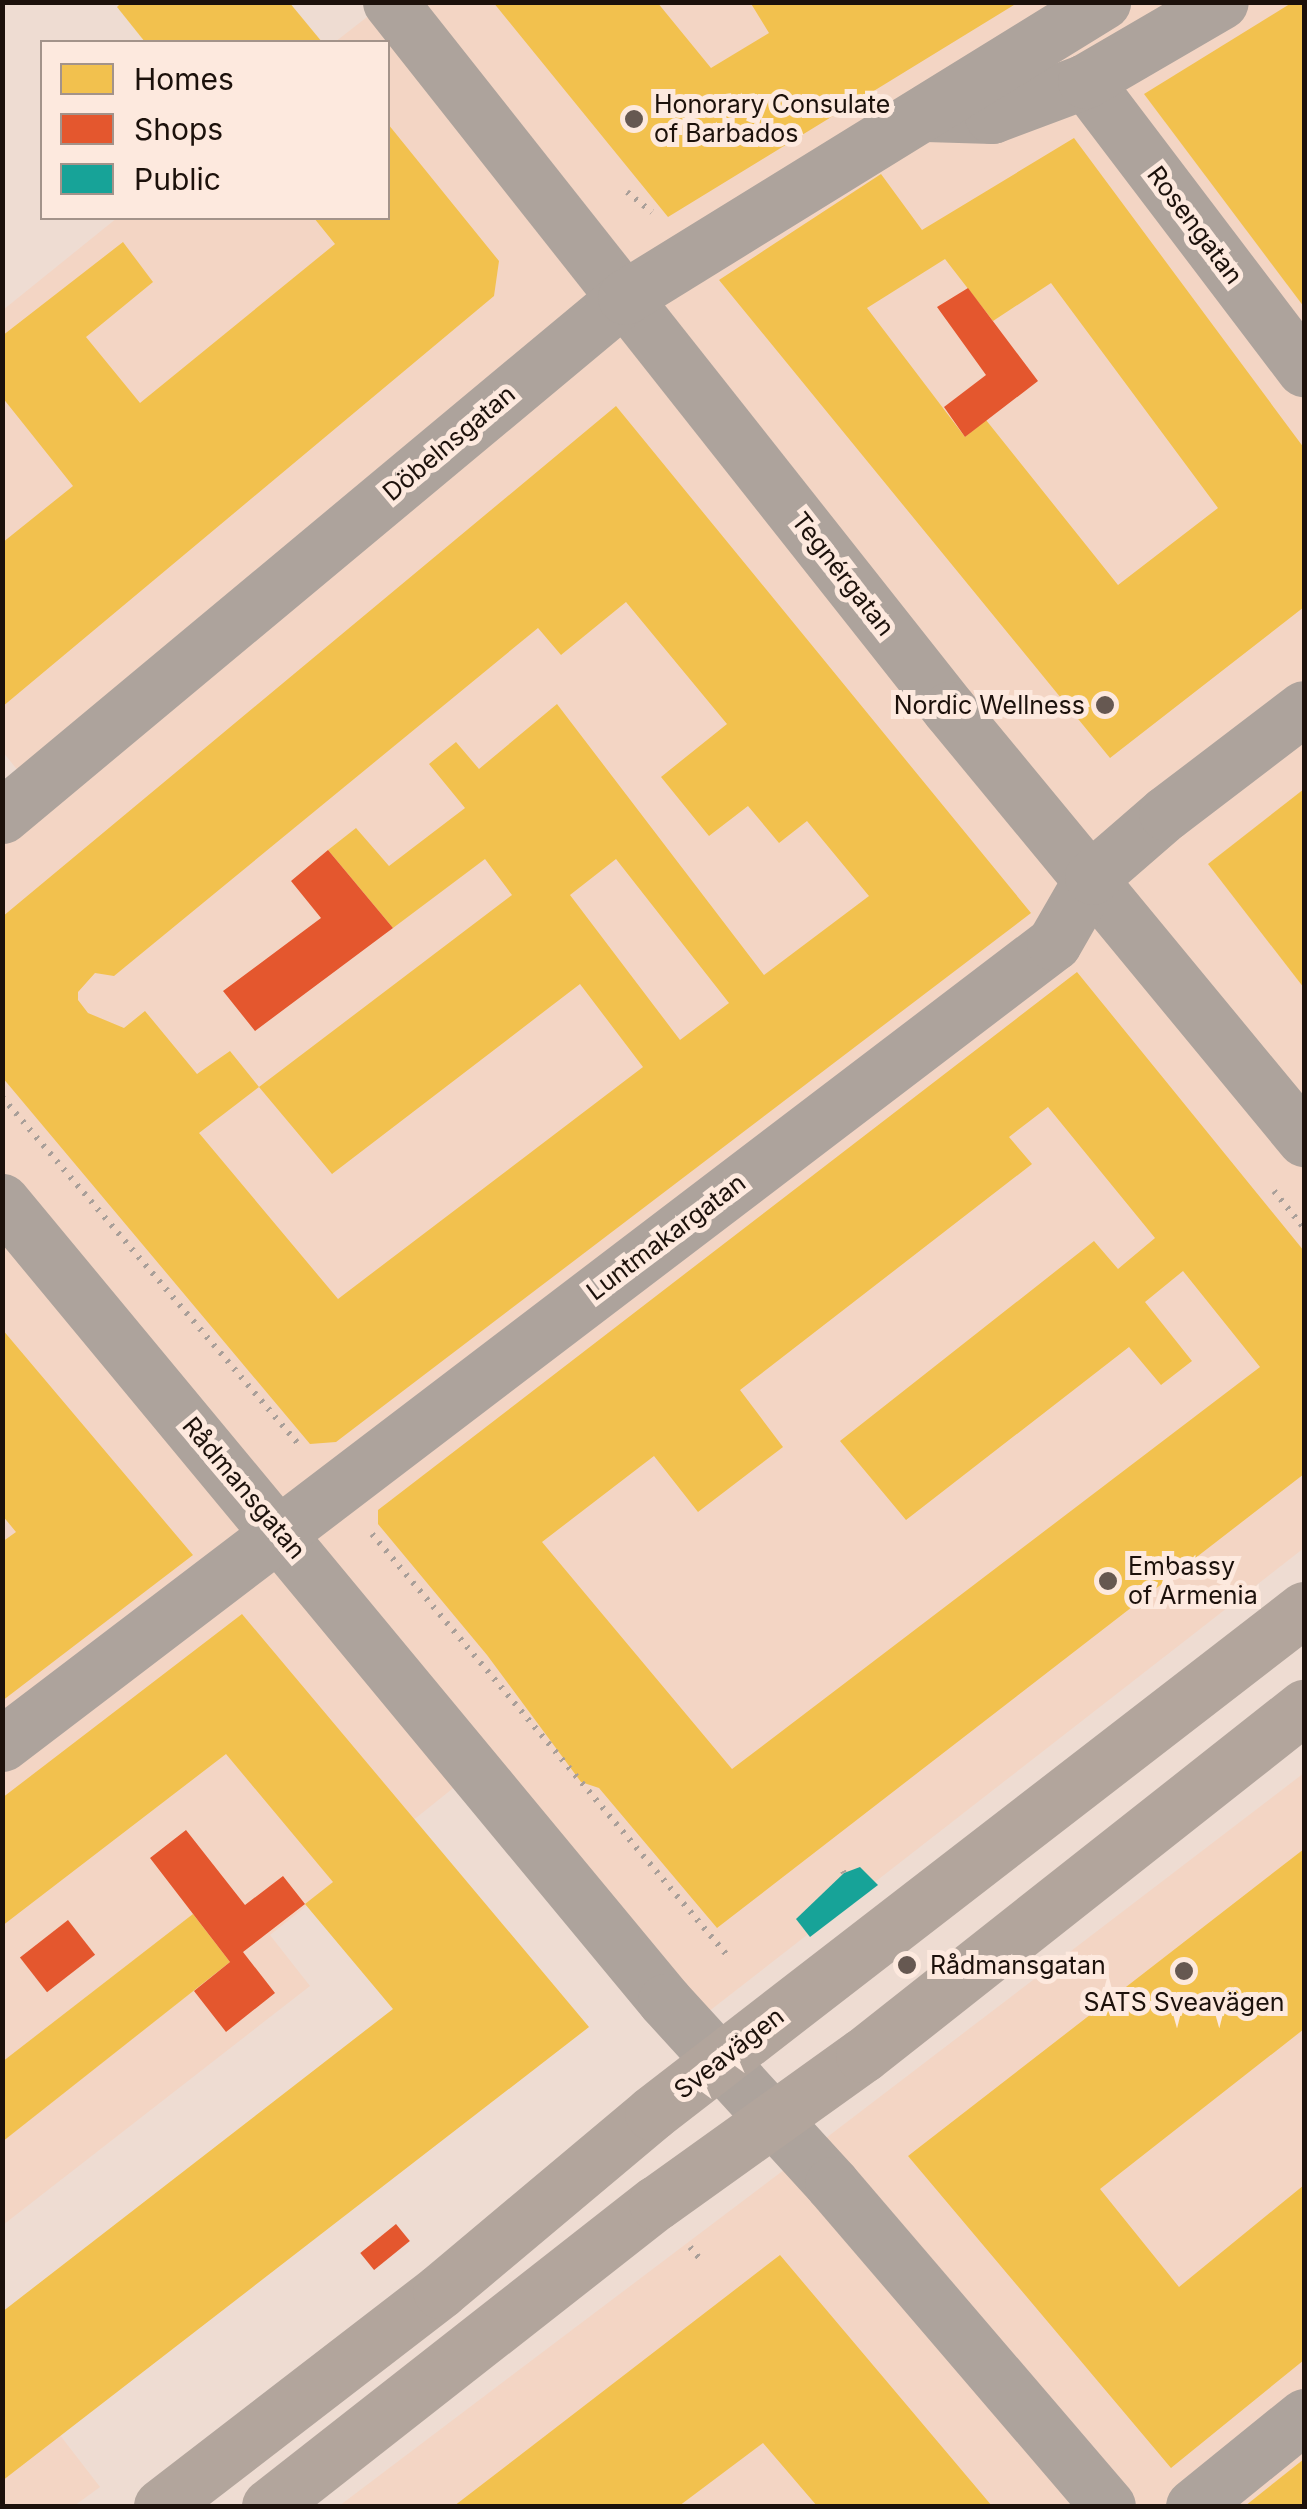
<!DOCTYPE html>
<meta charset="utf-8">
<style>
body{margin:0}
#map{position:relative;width:1307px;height:2509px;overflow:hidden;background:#eedcd2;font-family:Inter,sans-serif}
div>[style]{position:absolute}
.built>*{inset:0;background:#f3d5c4}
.homes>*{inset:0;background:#f2c14e}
.shops>*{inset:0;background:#e4572e;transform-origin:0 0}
.public>*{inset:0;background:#17a398}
.path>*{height:6px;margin-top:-3px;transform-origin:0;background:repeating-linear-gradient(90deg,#a99f99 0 2.5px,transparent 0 10.5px)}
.minor>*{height:55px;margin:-27.5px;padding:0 27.5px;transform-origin:27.5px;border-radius:27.5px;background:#ada39c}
.major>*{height:55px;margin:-27.5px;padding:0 27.5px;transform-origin:27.5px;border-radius:27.5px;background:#b2a59c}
.dots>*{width:28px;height:28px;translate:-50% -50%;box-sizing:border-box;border:5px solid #fde9de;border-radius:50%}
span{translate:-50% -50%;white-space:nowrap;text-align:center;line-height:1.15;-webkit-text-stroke:10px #fde9de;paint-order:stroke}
.poi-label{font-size:25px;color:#1c110b}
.left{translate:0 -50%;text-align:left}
.right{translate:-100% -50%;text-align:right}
.street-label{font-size:25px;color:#1c110b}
.frame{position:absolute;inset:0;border:5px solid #1c110b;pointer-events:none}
.legend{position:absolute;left:40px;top:40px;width:350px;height:180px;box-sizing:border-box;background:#fde9de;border:2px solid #a3938a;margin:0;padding:12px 18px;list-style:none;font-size:30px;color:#1c110b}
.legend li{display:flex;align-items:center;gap:20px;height:50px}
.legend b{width:50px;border:2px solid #a3938a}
</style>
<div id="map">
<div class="built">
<i style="clip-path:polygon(385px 3px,1304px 3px,1304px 1548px,690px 2026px,477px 1769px,270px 1935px,310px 1986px,3px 2225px,2px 827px,39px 797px,3px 752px,3px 310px,117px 218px,388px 218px,388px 42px,335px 42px)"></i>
<i style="clip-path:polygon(1304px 1773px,1304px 2506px,339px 2506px,809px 2151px)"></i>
<i style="clip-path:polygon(2px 2360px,100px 2487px,74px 2506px,3px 2506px)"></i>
</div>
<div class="homes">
<i style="clip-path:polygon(122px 2px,289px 2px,322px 42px,145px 42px,117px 7px)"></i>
<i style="clip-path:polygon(493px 2px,657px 2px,711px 68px,769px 33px,750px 2px,1019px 2px,668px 217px)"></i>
<i style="clip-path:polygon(1293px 2px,1304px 2px,1304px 307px,1144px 94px)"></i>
<i style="clip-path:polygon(388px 124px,499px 261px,494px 296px,2px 707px,2px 543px,73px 486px,2px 397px,2px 336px,123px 242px,153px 282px,86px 337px,140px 403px,335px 244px,314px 218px,388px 218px)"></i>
<i style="clip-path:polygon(evenodd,1074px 138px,1304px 448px,1304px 607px,1110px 758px,719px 280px,881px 174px,922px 230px,1074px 138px,945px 259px,993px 321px,1051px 283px,1218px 508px,1118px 585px,986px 420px,965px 437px,867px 308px,945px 259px)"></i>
<i style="clip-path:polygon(evenodd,616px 406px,1031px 913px,336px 1442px,310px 1444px,2px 1077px,2px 917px,616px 406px,626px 602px,727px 724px,661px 777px,709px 836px,748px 806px,779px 843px,807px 821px,869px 896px,764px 975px,557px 704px,479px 769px,456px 742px,429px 764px,465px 808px,389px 866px,356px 828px,328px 850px,393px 928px,485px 859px,512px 895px,259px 1087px,332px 1174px,580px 984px,643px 1067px,338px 1299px,199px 1133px,259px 1087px,230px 1051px,197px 1074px,145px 1011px,124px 1028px,88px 1013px,78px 1000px,78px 992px,95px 973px,114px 976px,538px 628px,561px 655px,626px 602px,616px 406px,616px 859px,729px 1003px,680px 1040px,570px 895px,616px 859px)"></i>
<i style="clip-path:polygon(1304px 789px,1304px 988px,1208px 864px)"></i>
<i style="clip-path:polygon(evenodd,1077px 972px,1304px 1251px,1304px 1474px,717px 1928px,599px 1788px,581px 1782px,487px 1655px,378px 1524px,378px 1510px,1077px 972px,1048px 1107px,1155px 1238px,1118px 1269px,1094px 1241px,840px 1441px,906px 1520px,1129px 1347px,1161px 1385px,1192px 1361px,1145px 1302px,1183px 1271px,1260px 1367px,732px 1769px,542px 1542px,654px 1456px,698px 1512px,783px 1447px,740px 1390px,1032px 1164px,1009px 1137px,1048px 1107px)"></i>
<i style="clip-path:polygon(2px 1329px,193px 1555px,2px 1701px,2px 1542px,16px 1532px,2px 1515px)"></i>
<i style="clip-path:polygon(242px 1614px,589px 2027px,2px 2481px,2px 2312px,393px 2009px,305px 1904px,333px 1882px,226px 1754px,2px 1926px,2px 1798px)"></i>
<i style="clip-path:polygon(1304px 1849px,1304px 2029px,1100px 2189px,1179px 2287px,1304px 2185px,1304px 2360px,1171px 2468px,908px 2156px)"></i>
<i style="clip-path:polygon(193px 1914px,230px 1962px,2px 2142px,2px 2062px)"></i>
<i style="clip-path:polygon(780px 2255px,992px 2506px,817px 2506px,763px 2443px,679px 2506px,454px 2506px)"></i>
<i style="clip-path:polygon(1304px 2459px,1304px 2506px,1245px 2506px)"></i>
</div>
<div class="shops">
<i style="clip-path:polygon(968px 288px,1038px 381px,965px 437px,944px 407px,986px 375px,937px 307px)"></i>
<i style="clip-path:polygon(328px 850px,393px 928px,255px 1031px,223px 991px,321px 918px,291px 881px)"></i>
<i style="clip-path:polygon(186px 1830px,245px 1905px,283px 1876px,305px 1904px,243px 1952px,275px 1993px,226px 2032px,194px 1991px,230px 1962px,150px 1858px)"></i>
<i style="left:68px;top:1920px;width:44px;height:61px;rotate:52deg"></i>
<i style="left:396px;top:2224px;width:22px;height:46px;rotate:51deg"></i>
</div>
<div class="public">
<i style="clip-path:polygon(860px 1867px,878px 1885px,810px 1937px,796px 1919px,844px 1873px)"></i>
</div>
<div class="path">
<i style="left:627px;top:192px;width:32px;rotate:39deg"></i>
<i style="left:2px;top:1097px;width:459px;rotate:49.5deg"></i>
<i style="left:1274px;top:1191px;width:48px;rotate:51deg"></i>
<i style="left:372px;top:1534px;width:549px;rotate:49.87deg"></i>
<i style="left:843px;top:1871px;width:2px;rotate:63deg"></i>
<i style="left:690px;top:2247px;width:16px;rotate:50deg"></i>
</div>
<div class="minor">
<i style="left:390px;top:2px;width:901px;rotate:51.67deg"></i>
<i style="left:949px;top:709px;width:558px;rotate:50.46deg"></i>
<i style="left:1085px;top:81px;width:362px;rotate:52.8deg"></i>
<i style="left:926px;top:114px;width:66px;rotate:1.7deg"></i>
<i style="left:992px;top:116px;width:99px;rotate:-20.6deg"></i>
<i style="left:1085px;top:81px;width:157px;rotate:-30.2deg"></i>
<i style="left:2px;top:816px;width:811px;rotate:-39.8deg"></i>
<i style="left:625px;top:297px;width:562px;rotate:-31.68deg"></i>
<i style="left:2px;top:1201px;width:1039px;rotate:50.35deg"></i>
<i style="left:665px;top:2001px;width:248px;rotate:47.6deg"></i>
<i style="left:832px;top:2184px;width:424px;rotate:49.4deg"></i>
<i style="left:2px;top:1744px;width:1322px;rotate:-37.29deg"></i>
<i style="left:1054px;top:943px;width:76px;rotate:-60.1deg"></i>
<i style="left:1092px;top:877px;width:98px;rotate:-40.9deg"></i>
<i style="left:1166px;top:813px;width:173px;rotate:-37.3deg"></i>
<i style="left:1193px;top:2506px;width:143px;rotate:-39deg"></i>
</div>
<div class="major">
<i style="left:161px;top:2506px;width:352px;rotate:-37.6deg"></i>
<i style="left:440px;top:2291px;width:277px;rotate:-40deg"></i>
<i style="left:652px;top:2113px;width:824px;rotate:-37.7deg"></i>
<i style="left:269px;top:2506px;width:492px;rotate:-38.1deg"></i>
<i style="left:656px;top:2203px;width:254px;rotate:-35.6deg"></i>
<i style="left:863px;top:2055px;width:562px;rotate:-38.28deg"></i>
</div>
<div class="dots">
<i style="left:634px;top:119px;background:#665851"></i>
<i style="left:1105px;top:705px;background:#665851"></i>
<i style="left:1108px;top:1581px;background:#665851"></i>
<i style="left:907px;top:1965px;background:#665851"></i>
<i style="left:1184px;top:1971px;background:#665851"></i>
</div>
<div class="poi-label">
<span class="left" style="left:654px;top:119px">Honorary Consulate<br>of Barbados</span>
<span class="right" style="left:1085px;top:705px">Nordic Wellness</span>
<span class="left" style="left:1128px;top:1581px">Embassy<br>of Armenia</span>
<span class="left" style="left:930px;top:1965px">Rådmansgatan</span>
<span style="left:1184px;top:2002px">SATS Sveavägen</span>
</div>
<div class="street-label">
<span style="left:1195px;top:225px;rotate:53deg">Rosengatan</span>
<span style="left:449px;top:443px;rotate:-40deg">Döbelnsgatan</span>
<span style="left:843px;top:574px;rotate:52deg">Tegnérgatan</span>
<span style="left:666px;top:1237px;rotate:-37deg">Luntmakargatan</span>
<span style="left:244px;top:1488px;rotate:50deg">Rådmansgatan</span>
<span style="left:729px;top:2053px;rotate:-38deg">Sveavägen</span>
</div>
<div class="frame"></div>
<ul class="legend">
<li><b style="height:28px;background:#f2c14e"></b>Homes</li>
<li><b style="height:28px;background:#e4572e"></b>Shops</li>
<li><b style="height:28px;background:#17a398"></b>Public</li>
</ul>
</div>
